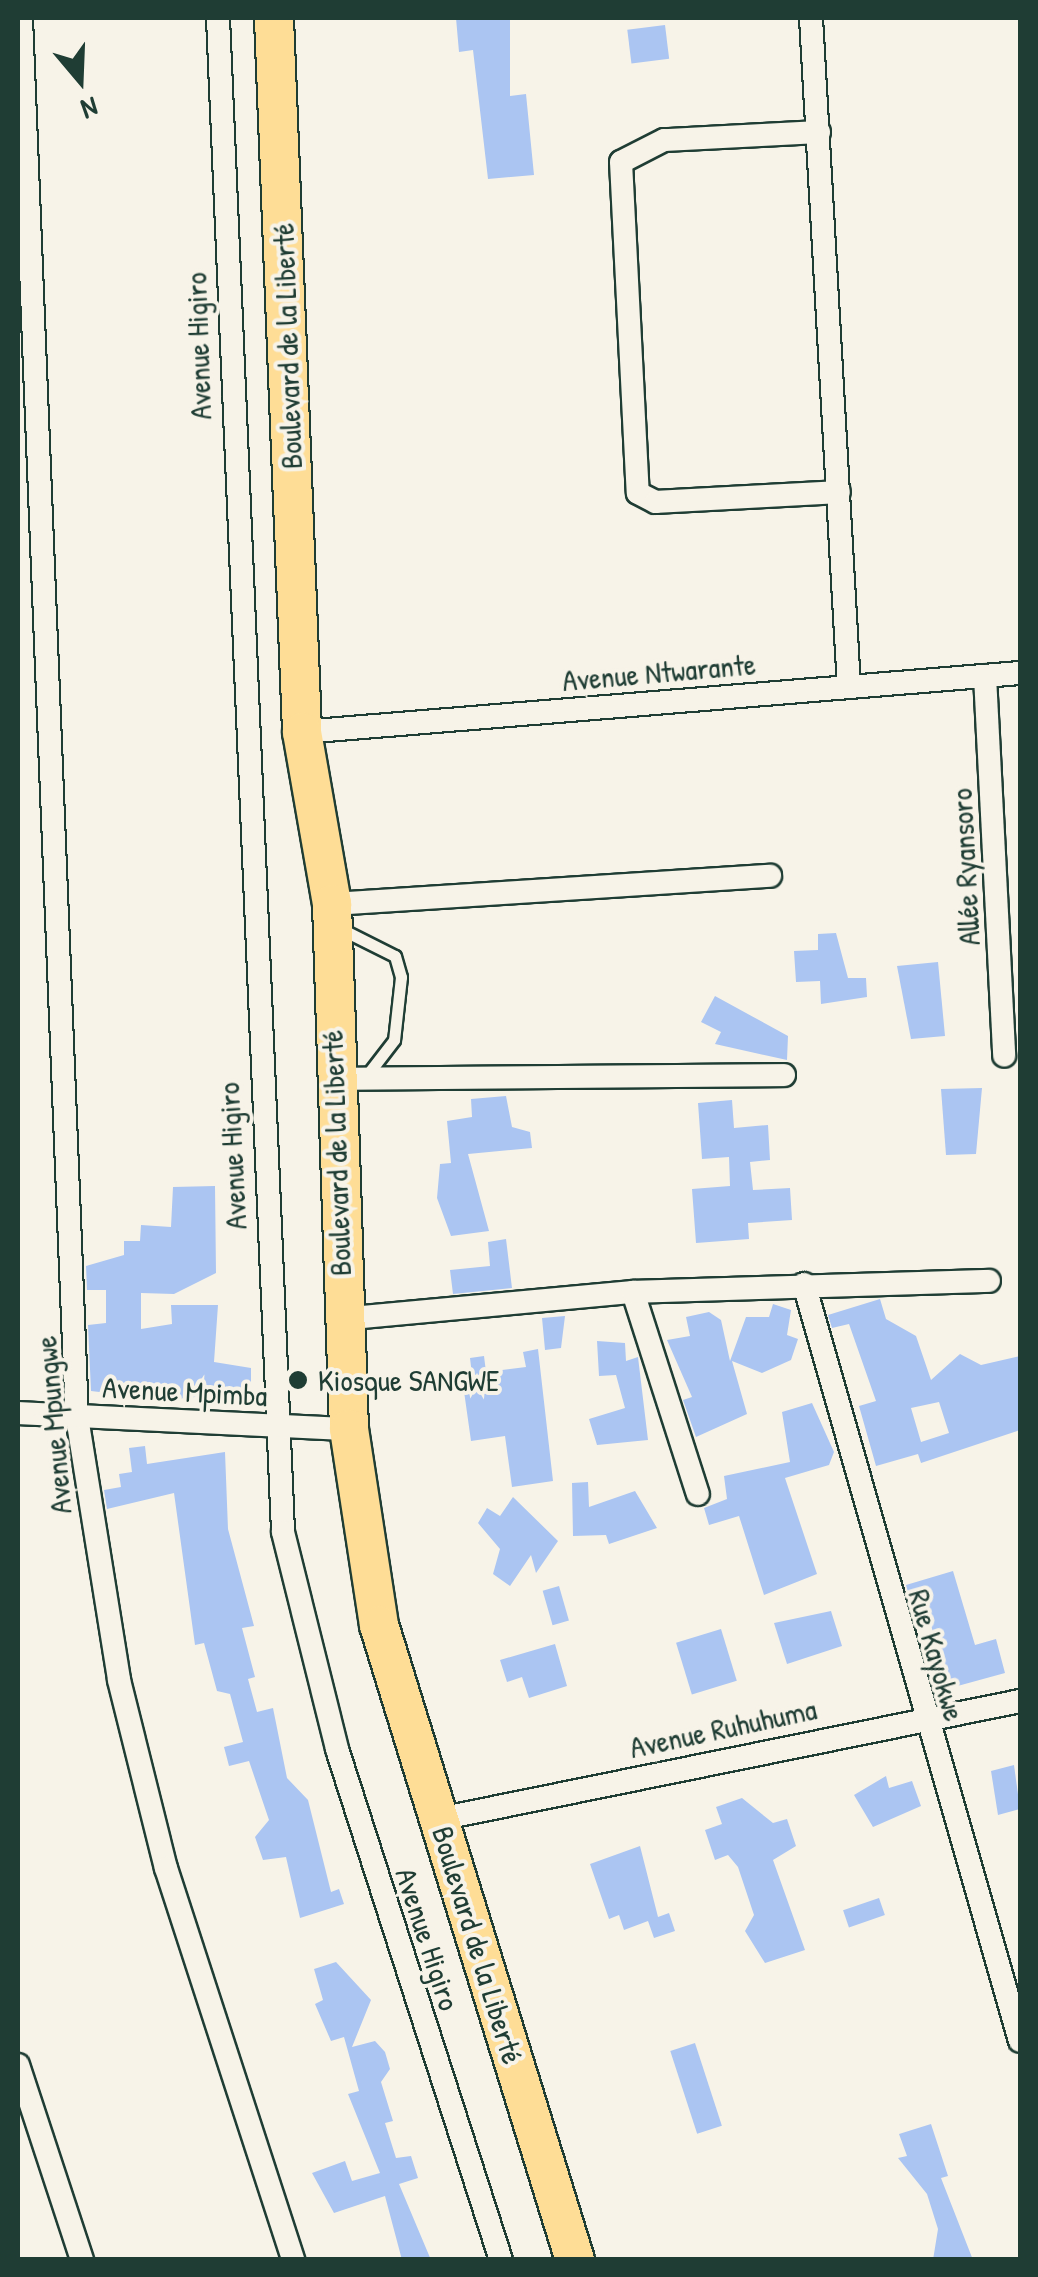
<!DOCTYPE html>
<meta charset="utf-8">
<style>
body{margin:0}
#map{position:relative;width:1038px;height:2277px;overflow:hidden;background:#f7f3e8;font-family:"Patrick Hand",sans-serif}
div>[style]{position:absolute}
.building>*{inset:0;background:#abc5f2;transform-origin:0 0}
.roads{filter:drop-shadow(2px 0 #1f3d34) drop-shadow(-2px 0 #1f3d34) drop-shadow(0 2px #1f3d34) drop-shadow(0 -2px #1f3d34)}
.service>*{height:11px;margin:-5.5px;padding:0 5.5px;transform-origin:5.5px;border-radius:5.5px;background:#f7f3e8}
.minor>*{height:22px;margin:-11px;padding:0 11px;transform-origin:11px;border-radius:11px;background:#f7f3e8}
.trunk>*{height:38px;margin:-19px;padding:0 19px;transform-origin:19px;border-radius:19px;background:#fedd96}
.dots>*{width:28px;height:28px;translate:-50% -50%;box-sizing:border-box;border:5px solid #f7f3e8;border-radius:50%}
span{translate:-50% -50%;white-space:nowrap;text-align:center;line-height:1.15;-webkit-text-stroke:8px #f7f3e8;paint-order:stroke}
.street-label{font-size:30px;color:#1f3d34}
.poi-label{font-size:30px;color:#1f3d34}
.left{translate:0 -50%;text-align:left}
.frame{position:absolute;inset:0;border:20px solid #1f3d34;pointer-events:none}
.north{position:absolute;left:30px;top:30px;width:100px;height:100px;-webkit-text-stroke:8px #f7f3e8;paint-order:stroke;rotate:161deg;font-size:28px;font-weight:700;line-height:40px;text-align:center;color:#1f3d34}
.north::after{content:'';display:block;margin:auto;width:35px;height:45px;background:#1f3d34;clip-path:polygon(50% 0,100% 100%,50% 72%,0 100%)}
</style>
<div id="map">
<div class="building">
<i style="clip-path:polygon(456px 18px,510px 18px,510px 96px,526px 94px,534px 175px,488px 179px,473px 50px,459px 52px)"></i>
<i style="left:665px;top:25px;width:34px;height:38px;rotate:83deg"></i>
<i style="clip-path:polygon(836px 933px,848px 978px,866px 978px,867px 997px,821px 1004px,820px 981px,796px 982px,794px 951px,818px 950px,818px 934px)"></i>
<i style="clip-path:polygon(938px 962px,945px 1036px,911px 1039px,897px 966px)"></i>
<i style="clip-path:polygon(715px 996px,788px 1036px,787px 1060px,715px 1044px,721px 1032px,701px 1022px)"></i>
<i style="clip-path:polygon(982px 1088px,976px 1154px,946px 1155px,941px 1089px)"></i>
<i style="clip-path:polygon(506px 1096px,512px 1127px,530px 1132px,532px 1148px,468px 1154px,489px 1231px,451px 1236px,437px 1198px,440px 1164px,451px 1163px,447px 1121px,472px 1117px,471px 1099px)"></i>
<i style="clip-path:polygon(732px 1100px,734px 1128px,768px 1125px,770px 1160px,750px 1162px,753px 1190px,790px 1188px,792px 1220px,748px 1223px,749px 1239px,696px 1243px,692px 1189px,730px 1186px,729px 1157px,702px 1159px,698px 1103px)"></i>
<i style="clip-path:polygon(215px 1186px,216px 1273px,174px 1294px,141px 1293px,141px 1329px,172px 1324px,171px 1305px,218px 1305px,214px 1362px,251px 1368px,251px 1391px,167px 1400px,91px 1391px,88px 1325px,106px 1323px,106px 1290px,87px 1290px,86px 1266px,124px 1255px,124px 1241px,140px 1241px,141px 1225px,171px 1227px,173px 1187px)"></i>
<i style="clip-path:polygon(506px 1239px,512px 1288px,453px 1294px,450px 1270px,490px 1266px,488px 1242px)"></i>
<i style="clip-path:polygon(evenodd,880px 1299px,886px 1319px,916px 1336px,931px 1380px,960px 1354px,981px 1365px,1020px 1356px,1020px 1430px,921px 1463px,918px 1454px,876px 1466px,859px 1406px,876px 1401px,849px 1324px,832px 1328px,828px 1315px,880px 1299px,939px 1402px,949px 1433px,921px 1442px,911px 1408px,939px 1402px)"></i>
<i style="clip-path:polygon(773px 1304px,791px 1310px,787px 1335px,798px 1339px,791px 1360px,762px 1373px,732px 1361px,747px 1414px,696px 1437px,683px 1400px,692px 1397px,667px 1340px,690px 1336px,686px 1317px,709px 1312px,721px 1320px,730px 1361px,746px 1317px,769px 1317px)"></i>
<i style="clip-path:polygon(565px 1316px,561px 1348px,545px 1350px,542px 1318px)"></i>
<i style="clip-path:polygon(597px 1341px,625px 1343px,626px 1361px,638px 1357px,648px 1440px,597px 1445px,589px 1419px,625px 1408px,616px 1375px,599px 1376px)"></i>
<i style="clip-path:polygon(538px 1349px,553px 1481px,512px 1487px,505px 1436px,471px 1441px,462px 1377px,472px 1375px,470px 1358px,484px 1356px,486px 1372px,526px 1367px,523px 1352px)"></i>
<i style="clip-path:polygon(812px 1403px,834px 1452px,829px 1465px,785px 1478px,817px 1574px,764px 1595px,739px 1516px,709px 1525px,704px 1508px,727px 1499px,724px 1476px,790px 1462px,782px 1412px)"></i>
<i style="clip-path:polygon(145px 1446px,147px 1464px,225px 1452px,228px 1529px,254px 1626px,242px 1628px,255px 1677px,248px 1679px,257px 1712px,273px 1708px,287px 1778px,308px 1800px,331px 1892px,339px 1889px,344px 1904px,300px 1918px,286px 1857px,263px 1860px,255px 1837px,269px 1820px,249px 1761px,229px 1766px,224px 1747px,243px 1742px,230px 1694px,217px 1691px,204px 1643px,195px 1645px,174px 1493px,107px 1509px,104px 1490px,121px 1487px,119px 1474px,132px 1472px,129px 1448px)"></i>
<i style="clip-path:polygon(588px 1482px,589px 1507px,635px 1491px,657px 1528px,609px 1544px,606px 1535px,573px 1536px,572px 1483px)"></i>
<i style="clip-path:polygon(513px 1497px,558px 1541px,536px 1573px,531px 1555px,510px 1586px,493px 1574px,500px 1549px,478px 1523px,487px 1508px,500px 1516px)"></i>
<i style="clip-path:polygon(953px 1571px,975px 1645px,996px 1639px,1005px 1673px,943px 1690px,929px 1612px,915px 1616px,906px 1585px)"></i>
<i style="left:559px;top:1586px;width:36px;height:17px;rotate:74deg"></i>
<i style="clip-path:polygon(831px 1611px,842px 1646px,787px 1664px,774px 1623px)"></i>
<i style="left:721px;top:1629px;width:54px;height:47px;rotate:73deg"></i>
<i style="clip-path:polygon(555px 1644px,567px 1686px,529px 1698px,522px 1677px,507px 1682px,500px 1660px)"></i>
<i style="clip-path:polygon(1014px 1765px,1020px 1809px,998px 1815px,991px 1771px)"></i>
<i style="clip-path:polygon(886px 1776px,889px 1788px,912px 1781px,921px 1806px,873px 1827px,854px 1795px)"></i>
<i style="clip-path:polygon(742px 1798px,773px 1823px,787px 1819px,796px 1846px,773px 1860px,805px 1950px,765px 1963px,745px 1931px,754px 1915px,738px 1867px,728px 1855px,715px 1860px,705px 1830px,722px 1824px,716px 1807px)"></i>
<i style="clip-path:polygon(640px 1846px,658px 1917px,669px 1913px,675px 1931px,654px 1938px,648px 1921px,624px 1930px,619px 1915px,609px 1919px,590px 1864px)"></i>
<i style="left:879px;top:1898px;width:18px;height:38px;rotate:71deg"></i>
<i style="clip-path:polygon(336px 1962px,371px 2000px,352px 2047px,375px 2041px,385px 2052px,390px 2069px,381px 2082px,393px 2121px,385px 2123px,396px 2158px,411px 2156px,418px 2178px,399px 2184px,431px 2260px,402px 2260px,385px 2196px,334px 2213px,312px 2173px,345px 2161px,352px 2181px,380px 2173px,348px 2094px,359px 2091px,344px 2037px,331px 2041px,315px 2004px,323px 2000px,314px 1969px)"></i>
<i style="left:695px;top:2043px;width:87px;height:26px;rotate:72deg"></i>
<i style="clip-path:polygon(931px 2124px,948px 2176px,941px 2178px,973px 2260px,933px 2260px,938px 2229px,927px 2194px,898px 2158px,907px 2156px,899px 2134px)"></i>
</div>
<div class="roads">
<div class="service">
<i style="left:341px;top:929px;width:60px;rotate:26.6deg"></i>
<i style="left:395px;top:956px;width:22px;rotate:74deg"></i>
<i style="left:401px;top:977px;width:63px;rotate:96.3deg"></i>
<i style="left:394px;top:1040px;width:49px;rotate:127.6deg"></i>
</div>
<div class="minor">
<i style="left:21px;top:18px;width:1400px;rotate:87.71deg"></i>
<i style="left:77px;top:1417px;width:266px;rotate:80.9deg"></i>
<i style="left:119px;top:1680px;width:194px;rotate:76deg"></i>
<i style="left:166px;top:1868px;width:412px;rotate:72deg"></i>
<i style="left:218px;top:18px;width:1515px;rotate:87.54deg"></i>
<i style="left:283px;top:1532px;width:224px;rotate:76deg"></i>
<i style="left:337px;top:1749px;width:537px;rotate:72.21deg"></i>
<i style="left:811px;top:18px;width:670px;rotate:86.75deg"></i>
<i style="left:819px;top:132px;width:155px;rotate:177deg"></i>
<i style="left:664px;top:140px;width:48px;rotate:152.9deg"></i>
<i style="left:621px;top:162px;width:331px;rotate:87.1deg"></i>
<i style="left:638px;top:493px;width:20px;rotate:27deg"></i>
<i style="left:656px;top:502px;width:183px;rotate:-3.1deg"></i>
<i style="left:985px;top:676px;width:380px;rotate:87.1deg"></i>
<i style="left:302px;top:732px;width:720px;rotate:-4.7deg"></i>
<i style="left:332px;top:904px;width:439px;rotate:-3.7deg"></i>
<i style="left:332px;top:1079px;width:452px;rotate:-0.5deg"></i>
<i style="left:804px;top:1284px;width:787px;rotate:74.07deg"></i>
<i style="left:633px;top:1292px;width:212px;rotate:72.2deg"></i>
<i style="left:341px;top:1319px;width:293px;rotate:-5.3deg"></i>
<i style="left:633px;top:1292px;width:356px;rotate:-1.8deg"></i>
<i style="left:18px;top:1413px;width:331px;rotate:2.8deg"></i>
<i style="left:439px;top:1819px;width:593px;rotate:-11.48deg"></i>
<i style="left:18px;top:2065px;width:205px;rotate:71.8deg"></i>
</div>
<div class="trunk">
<i style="left:274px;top:18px;width:715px;rotate:87.75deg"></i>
<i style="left:302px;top:732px;width:175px;rotate:80.1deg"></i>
<i style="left:332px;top:904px;width:525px;rotate:88.15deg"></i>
<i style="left:349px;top:1429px;width:198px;rotate:81.3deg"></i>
<i style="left:379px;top:1625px;width:665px;rotate:72.85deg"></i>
</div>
</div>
<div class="dots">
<i style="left:298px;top:1380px;background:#1f3d34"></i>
</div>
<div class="street-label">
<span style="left:198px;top:346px;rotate:-92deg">Avenue Higiro</span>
<span style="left:287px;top:346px;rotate:-92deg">Boulevard de la Liberté</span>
<span style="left:659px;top:672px;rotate:-5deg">Avenue Ntwarante</span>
<span style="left:965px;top:867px;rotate:-93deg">Allée Ryansoro</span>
<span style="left:336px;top:1153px;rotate:-92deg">Boulevard de la Liberté</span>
<span style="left:232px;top:1156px;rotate:-93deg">Avenue Higiro</span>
<span style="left:185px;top:1391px;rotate:3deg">Avenue Mpimba</span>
<span style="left:53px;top:1425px;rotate:-95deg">Avenue Mpungwe</span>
<span style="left:937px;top:1655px;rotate:74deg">Rue Kayokwe</span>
<span style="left:723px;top:1728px;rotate:-12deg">Avenue Ruhuhuma</span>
<span style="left:428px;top:1939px;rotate:72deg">Avenue Higiro</span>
<span style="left:478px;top:1945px;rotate:73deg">Boulevard de la Liberté</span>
</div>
<div class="poi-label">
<span class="left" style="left:318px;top:1380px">Kiosque SANGWE</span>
</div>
<div class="frame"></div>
<div class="north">N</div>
</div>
